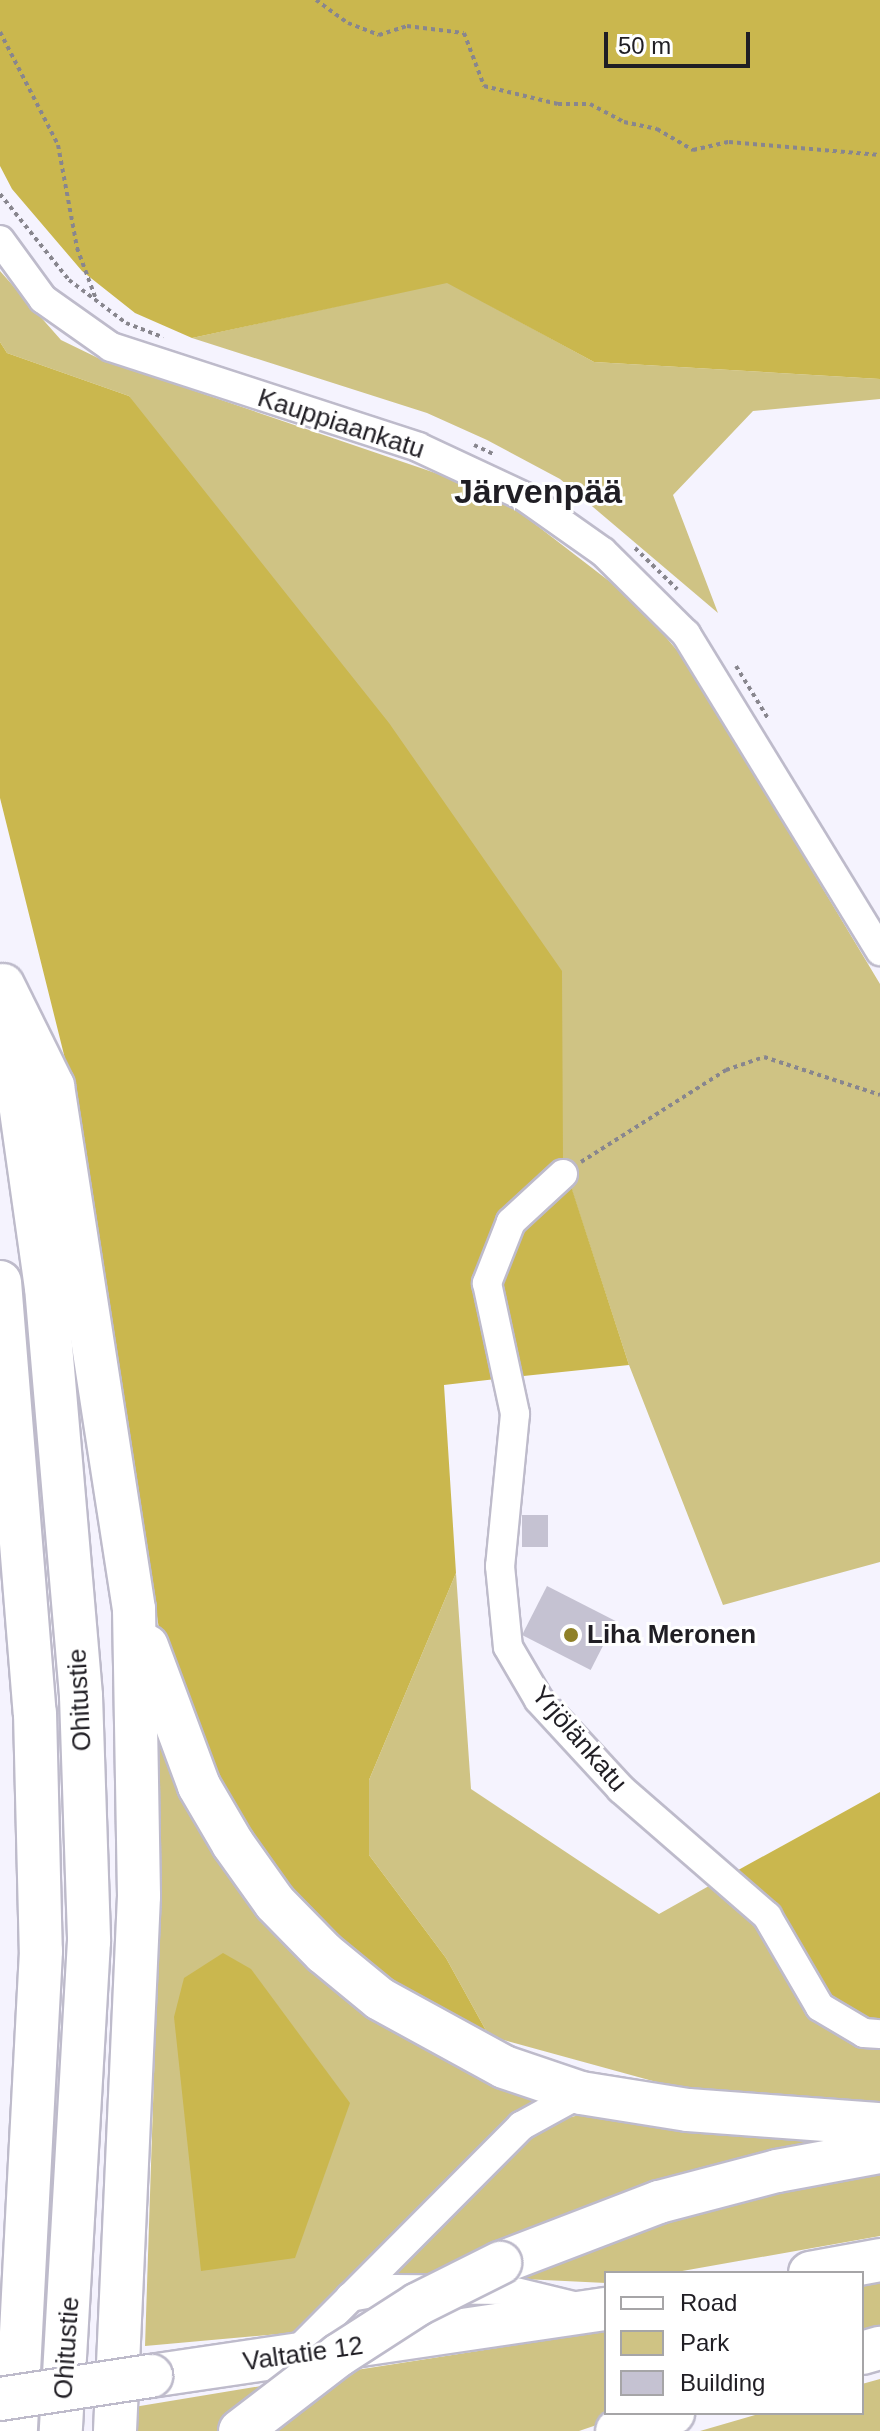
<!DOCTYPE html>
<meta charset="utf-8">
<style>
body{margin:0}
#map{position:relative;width:880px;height:2431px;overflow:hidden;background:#f5f3fe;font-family:Arial,sans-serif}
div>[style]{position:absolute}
.green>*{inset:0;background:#cfc384}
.forest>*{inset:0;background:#cab74e}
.building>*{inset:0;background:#c5c2d2;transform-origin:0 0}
.path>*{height:4px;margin-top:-2px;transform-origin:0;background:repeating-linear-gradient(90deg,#88868e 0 4px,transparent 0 8px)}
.roads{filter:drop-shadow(2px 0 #bebbcb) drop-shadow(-2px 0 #bebbcb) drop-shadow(0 2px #bebbcb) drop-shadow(0 -2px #bebbcb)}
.minor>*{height:28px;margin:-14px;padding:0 14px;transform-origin:14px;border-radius:14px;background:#fff}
.highway>*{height:42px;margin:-21px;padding:0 21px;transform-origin:21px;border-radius:21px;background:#fff}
.bridges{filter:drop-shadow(2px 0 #bebbcb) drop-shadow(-2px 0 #bebbcb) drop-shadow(0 2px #bebbcb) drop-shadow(0 -2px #bebbcb)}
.highway-bridge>*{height:42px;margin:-21px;padding:0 21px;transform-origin:21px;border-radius:21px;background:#fff}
.dots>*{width:22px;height:22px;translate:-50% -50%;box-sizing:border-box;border:4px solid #fff;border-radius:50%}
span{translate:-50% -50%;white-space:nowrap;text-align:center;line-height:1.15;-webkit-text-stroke:6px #fff;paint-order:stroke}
.street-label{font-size:26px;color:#201e24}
.poi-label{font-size:26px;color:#201e24;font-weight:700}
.left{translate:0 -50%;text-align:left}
.district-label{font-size:34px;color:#201e24;font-weight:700}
.legend{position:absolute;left:604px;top:2271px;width:260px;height:144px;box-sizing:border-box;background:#fff;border:2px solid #a6a5a7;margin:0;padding:10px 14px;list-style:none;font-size:24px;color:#201e24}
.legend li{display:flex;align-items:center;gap:16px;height:40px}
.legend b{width:40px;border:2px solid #a6a5a7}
.scale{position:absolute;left:604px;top:32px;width:146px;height:36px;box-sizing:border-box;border:4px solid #201e24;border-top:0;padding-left:10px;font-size:24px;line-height:28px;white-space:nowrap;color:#201e24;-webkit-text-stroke:6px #fff;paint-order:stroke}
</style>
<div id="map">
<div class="green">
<i style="clip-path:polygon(0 271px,61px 340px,98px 358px,453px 479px,518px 511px,635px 601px,687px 662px,880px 984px,880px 1562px,723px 1605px,629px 1365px,563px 1163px,129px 396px,7px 353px,0 342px)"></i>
<i style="clip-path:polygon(447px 282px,594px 362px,880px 379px,880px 399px,753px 411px,673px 495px,718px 613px,560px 479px,487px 440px,427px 413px,192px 338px)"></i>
<i style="clip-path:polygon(456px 1573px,471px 1789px,659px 1914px,716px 1882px,880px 2042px,880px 2103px,671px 2086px,489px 2036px,446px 1958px,369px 1855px,369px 1780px)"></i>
<i style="clip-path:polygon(143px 1680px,241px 1880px,543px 2096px,301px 2332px,145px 2346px,155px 2044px,155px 1831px)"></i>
<i style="clip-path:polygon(597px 2110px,880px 2138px,441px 2275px,379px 2281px,523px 2138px,557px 2121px)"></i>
<i style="clip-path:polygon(880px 2164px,880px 2236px,671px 2273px,606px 2273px,606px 2283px,505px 2278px,616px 2231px)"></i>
<i style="clip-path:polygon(880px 2282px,880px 2333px,862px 2338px,862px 2285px)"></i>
<i style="clip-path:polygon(606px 2331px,606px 2413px,632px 2413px,579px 2431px,259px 2431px,337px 2373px)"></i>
<i style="clip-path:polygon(880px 2379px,880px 2431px,700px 2431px,762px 2413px,862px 2413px,862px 2384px)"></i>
<i style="clip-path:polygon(279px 2383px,220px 2431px,133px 2431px,134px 2407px)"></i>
</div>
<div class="forest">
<i style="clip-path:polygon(0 0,880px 0,880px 379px,594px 362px,447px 283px,192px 338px,135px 313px,82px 271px,12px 189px,0 166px)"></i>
<i style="clip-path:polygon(0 342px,7px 353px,129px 396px,389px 723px,562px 971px,563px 1163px,502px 1217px,496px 1379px,444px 1385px,456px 1573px,369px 1780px,369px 1855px,446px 1958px,489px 2036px,402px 1988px,320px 1922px,242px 1829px,201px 1760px,161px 1642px,82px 1127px,0 798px)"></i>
<i style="clip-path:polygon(569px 1180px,629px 1365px,514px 1377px,494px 1285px,518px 1226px)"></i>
<i style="clip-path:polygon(880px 1792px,880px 2025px,866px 2024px,828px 1999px,731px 1874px)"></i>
<i style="clip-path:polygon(223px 1953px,251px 1969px,350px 2103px,295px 2258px,201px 2271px,174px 2017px,184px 1978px)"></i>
</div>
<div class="building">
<i style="left:522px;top:1515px;width:26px;height:32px"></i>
<i style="left:547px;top:1586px;width:77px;height:55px;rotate:27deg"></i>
</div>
<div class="path">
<i style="left:316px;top:0;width:39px;rotate:36deg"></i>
<i style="left:348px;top:23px;width:33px;rotate:21deg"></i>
<i style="left:379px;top:35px;width:29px;rotate:-18deg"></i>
<i style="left:407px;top:26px;width:57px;rotate:7deg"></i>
<i style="left:464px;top:33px;width:57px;rotate:69.3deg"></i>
<i style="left:484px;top:86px;width:76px;rotate:13.7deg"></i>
<i style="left:558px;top:104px;width:32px"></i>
<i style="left:590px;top:104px;width:38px;rotate:28deg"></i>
<i style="left:624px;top:122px;width:34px;rotate:12deg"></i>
<i style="left:657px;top:129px;width:42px;rotate:30.3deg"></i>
<i style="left:693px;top:150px;width:37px;rotate:-13deg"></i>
<i style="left:729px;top:142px;width:152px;rotate:4.9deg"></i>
<i style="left:0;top:32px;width:127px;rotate:62.8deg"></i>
<i style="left:58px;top:145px;width:105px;rotate:79.5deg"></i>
<i style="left:77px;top:248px;width:54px;rotate:69.6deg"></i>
<i style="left:0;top:194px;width:110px;rotate:51.3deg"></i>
<i style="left:69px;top:280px;width:71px;rotate:37deg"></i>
<i style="left:126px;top:323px;width:40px;rotate:21deg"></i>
<i style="left:474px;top:445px;width:23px;rotate:25deg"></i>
<i style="left:635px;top:548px;width:59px;rotate:44.3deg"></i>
<i style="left:736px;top:666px;width:63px;rotate:58.6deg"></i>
<i style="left:581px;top:1162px;width:172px;rotate:-32.4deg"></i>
<i style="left:726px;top:1070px;width:40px;rotate:-18.9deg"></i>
<i style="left:764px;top:1057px;width:122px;rotate:18.1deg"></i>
</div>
<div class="roads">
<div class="minor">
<i style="left:0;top:240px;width:73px;rotate:53.9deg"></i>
<i style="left:43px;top:299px;width:83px;rotate:35.2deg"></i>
<i style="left:111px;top:347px;width:323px;rotate:18deg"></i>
<i style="left:418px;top:447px;width:118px;rotate:25deg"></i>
<i style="left:525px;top:497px;width:95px;rotate:35.2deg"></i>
<i style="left:603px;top:552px;width:117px;rotate:44.7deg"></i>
<i style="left:686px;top:634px;width:372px;rotate:58.5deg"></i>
<i style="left:563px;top:1174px;width:71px;rotate:137.3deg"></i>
<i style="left:511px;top:1222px;width:66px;rotate:111.5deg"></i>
<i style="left:487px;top:1283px;width:134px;rotate:77.9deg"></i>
<i style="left:515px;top:1414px;width:153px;rotate:95.6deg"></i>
<i style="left:500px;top:1566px;width:81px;rotate:84.4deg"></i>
<i style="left:508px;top:1647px;width:61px;rotate:59.7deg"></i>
<i style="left:539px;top:1700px;width:121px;rotate:47.3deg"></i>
<i style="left:621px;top:1789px;width:194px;rotate:41deg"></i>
<i style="left:767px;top:1916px;width:105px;rotate:59.8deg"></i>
<i style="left:820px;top:2007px;width:51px;rotate:30.6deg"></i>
<i style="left:864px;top:2033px;width:16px;rotate:4deg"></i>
<i style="left:350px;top:2297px;width:46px;rotate:-10.1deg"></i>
<i style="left:395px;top:2289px;width:113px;rotate:0.5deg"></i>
<i style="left:508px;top:2290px;width:71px;rotate:13.8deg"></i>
<i style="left:292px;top:2356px;width:325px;rotate:-45.1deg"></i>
<i style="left:521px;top:2126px;width:68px;rotate:-28.8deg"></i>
</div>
<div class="highway">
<i style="left:3px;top:985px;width:113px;rotate:63.7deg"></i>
<i style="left:53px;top:1086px;width:529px;rotate:81.2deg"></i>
<i style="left:134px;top:1609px;width:287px;rotate:89deg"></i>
<i style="left:139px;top:1896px;width:536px;rotate:92.57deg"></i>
<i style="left:9px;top:1025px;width:265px;rotate:82deg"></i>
<i style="left:46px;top:1287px;width:410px;rotate:85.1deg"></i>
<i style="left:81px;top:1696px;width:245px;rotate:88.1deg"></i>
<i style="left:89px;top:1941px;width:491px;rotate:93.3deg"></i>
<i style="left:0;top:1282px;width:432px;rotate:85.4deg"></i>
<i style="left:35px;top:1713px;width:238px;rotate:88.6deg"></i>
<i style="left:41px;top:1951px;width:481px;rotate:93deg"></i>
<i style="left:147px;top:1646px;width:149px;rotate:69.6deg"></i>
<i style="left:199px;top:1786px;width:67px;rotate:59.6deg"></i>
<i style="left:233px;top:1844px;width:72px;rotate:54.6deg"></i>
<i style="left:275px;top:1903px;width:70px;rotate:45.6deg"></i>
<i style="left:324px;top:1953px;width:72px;rotate:39.4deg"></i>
<i style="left:380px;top:1999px;width:141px;rotate:28.7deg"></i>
<i style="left:504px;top:2067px;width:81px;rotate:18.7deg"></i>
<i style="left:581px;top:2093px;width:108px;rotate:9deg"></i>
<i style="left:688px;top:2110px;width:193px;rotate:4.2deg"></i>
<i style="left:500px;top:2263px;width:170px;rotate:-21deg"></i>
<i style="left:659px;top:2202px;width:122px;rotate:-14.7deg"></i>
<i style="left:777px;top:2171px;width:105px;rotate:-10.5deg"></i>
<i style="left:810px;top:2273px;width:71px;rotate:-10.5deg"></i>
<i style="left:862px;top:2353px;width:19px;rotate:-16deg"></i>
<i style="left:151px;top:2376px;width:460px;rotate:-8.4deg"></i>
<i style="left:617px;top:2431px;width:59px;rotate:-17.8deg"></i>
</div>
</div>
<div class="bridges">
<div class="highway-bridge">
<i style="left:0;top:2399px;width:153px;rotate:-8.7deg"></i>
<i style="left:240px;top:2431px;width:125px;rotate:-37.5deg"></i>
<i style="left:339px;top:2355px;width:94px;rotate:-32.8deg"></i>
<i style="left:418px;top:2304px;width:92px;rotate:-26.6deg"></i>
</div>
</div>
<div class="dots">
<i style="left:571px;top:1635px;background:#8f8027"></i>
</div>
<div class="street-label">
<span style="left:341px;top:424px;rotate:18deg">Kauppiaankatu</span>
<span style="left:80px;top:1700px;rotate:-93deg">Ohitustie</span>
<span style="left:579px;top:1739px;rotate:49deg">Yrjölänkatu</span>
<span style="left:67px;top:2348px;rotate:-86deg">Ohitustie</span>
<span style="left:303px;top:2354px;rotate:-8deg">Valtatie 12</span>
</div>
<div class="poi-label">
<span class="left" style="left:587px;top:1635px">Liha Meronen</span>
</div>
<div class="district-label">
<span style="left:538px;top:492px">Järvenpää</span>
</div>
<ul class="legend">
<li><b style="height:10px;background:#fff"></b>Road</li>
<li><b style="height:22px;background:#cfc384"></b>Park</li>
<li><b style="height:22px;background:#c5c2d2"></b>Building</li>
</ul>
<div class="scale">50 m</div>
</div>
